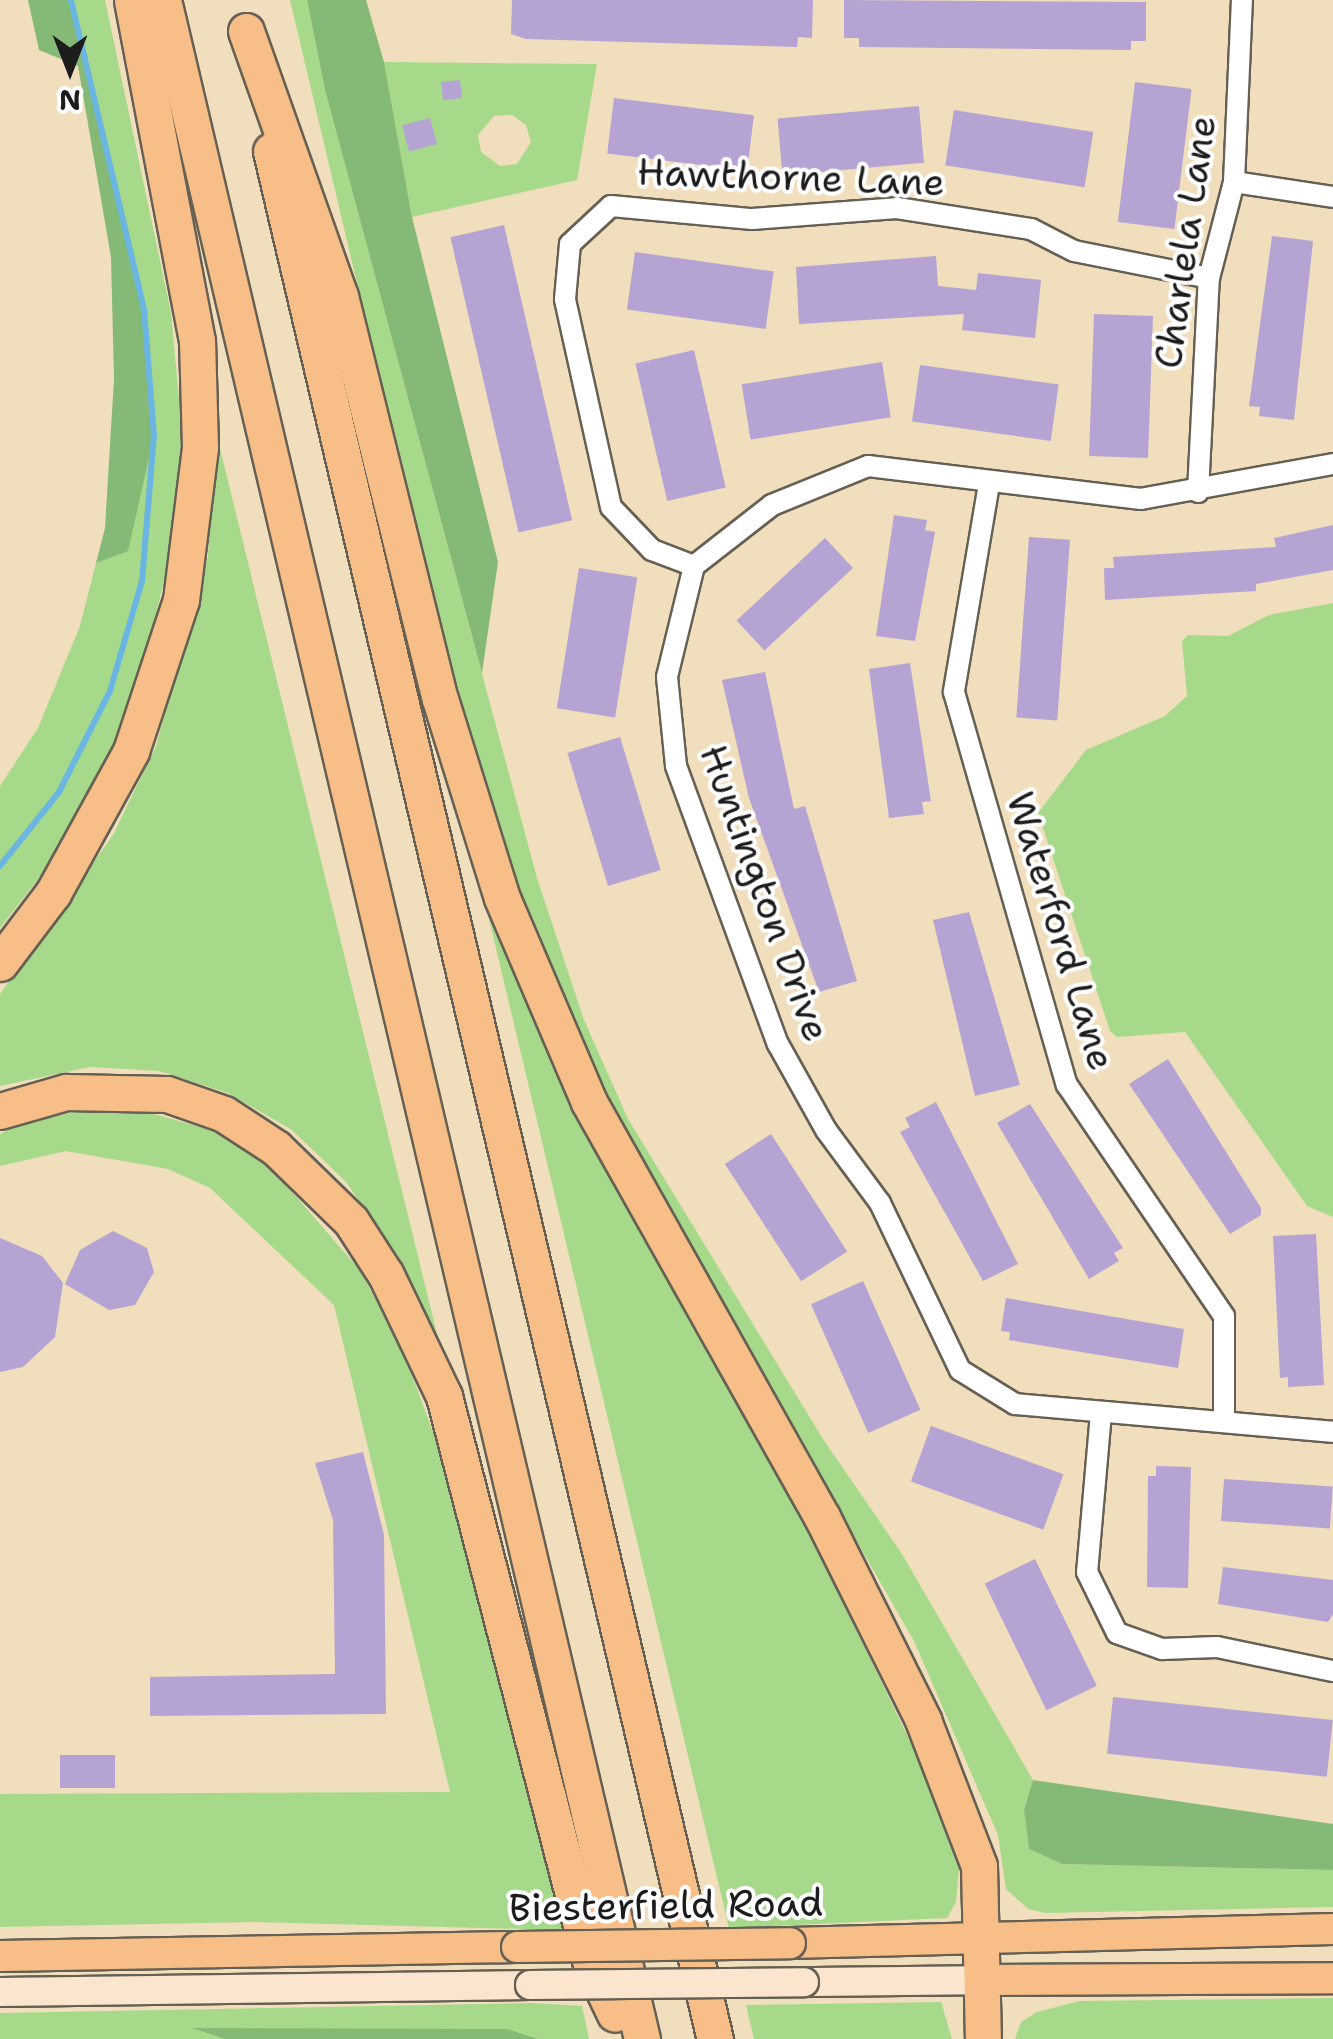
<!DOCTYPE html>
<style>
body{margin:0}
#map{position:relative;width:1333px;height:2039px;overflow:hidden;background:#f0debc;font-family:"Shantell Sans",sans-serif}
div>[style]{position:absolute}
.green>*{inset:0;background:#a6da8a}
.forest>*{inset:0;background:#84ba76}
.stream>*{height:6px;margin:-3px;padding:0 3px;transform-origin:3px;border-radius:3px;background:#6bb5e3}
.building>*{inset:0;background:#b5a3d4;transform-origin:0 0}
.roads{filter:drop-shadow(2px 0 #666054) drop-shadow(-2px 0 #666054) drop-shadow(0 2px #666054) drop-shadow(0 -2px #666054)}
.minor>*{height:20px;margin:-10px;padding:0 10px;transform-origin:10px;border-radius:10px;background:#fff}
.secondary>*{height:28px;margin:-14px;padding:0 14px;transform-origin:14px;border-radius:14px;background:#fce5cf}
.primary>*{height:30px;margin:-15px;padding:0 15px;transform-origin:15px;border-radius:15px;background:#f7be87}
.motorway>*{height:35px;margin:-17.5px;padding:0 17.5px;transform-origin:17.5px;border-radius:17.5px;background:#f7be87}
.bridges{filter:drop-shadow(2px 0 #666054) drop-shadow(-2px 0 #666054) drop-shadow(0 2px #666054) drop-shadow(0 -2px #666054)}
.secondary-bridge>*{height:28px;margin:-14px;padding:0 14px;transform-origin:14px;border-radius:14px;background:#fce5cf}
.primary-bridge>*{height:30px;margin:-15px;padding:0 15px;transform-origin:15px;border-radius:15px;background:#f7be87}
span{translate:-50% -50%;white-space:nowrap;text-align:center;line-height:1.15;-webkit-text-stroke:8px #fff;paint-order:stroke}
.street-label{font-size:38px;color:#1c1c1c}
.north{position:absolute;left:20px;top:20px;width:100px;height:100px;-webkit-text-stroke:8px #fff;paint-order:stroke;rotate:180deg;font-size:28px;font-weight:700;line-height:40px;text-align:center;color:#1c1c1c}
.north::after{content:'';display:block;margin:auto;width:35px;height:45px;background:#1c1c1c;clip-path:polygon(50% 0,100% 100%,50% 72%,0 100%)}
</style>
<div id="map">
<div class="green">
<i style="clip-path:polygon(72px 0,105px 0,171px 313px,182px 431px,174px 540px,146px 655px,108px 760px,41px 875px,0 928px,0 786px,38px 728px,80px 626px,96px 563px,128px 550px,144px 309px)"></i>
<i style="clip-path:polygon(290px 0,307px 0,325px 90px,537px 878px,584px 1020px,628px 1119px,823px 1439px,902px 1554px,1033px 1780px,1024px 1810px,1029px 1849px,1062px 1864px,1333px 1870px,1333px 1907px,1046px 1913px,1028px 1909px,1006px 1889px,998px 1835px,914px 1641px,611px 1113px,529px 927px,437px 621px)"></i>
<i style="clip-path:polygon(evenodd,384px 62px,597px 64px,577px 180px,412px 217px,384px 62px,512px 115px,526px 125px,531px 142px,517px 164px,500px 166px,481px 152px,478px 135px,494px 116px,512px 115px)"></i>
<i style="clip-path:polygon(215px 428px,439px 1342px,393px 1249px,346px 1182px,292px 1130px,228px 1093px,159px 1071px,90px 1067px,0 1086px,0 994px,113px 835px,156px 746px,208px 557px)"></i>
<i style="clip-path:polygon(1333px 603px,1333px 1217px,1307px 1206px,1185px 1032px,1117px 1037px,1110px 1031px,1038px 813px,1086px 750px,1165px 716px,1187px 696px,1182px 641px,1188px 635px,1228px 636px,1269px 615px)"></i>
<i style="clip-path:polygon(475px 860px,529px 1008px,583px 1126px,806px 1526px,936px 1795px,959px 1868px,956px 1902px,947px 1918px,729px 1928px)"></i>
<i style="clip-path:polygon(143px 1111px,211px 1130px,265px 1161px,359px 1269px,399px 1341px,442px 1456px,562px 1930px,254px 1922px,0 1927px,0 1794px,450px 1792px,334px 1305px,210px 1188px,168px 1169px,66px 1151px,0 1166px,0 1134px,19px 1125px,73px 1112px)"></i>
<i style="clip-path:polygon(1333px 1998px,1333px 2039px,1015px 2039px,1021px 2022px,1037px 2012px,1080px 2001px)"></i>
<i style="clip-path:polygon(941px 2002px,952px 2039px,754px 2039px,746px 2005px)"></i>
<i style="clip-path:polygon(531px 2003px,582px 2006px,589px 2039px,0 2039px,0 2013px)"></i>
</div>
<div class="forest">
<i style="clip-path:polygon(28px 0,72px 0,144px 309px,154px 436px,128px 551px,96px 563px,105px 528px,114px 379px,111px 257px,78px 66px,39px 50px)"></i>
<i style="clip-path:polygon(307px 0,366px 0,384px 62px,412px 217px,498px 562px,482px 673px,325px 90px)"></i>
<i style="clip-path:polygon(1033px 1780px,1333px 1824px,1333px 1870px,1062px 1864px,1029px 1849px,1024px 1810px)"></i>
<i style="clip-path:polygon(192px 2028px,507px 2029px,538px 2039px,225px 2039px)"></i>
</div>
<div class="stream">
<i style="left:0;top:866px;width:95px;rotate:-51.4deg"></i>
<i style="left:59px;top:792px;width:113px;rotate:-63.2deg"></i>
<i style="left:110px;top:691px;width:115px;rotate:-73.8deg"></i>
<i style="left:142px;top:581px;width:145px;rotate:-85.3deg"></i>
<i style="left:154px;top:436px;width:127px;rotate:-94.5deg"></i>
<i style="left:144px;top:309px;width:318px;rotate:-103.3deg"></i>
</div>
<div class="building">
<i style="clip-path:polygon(512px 0,813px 0,812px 38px,798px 37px,797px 47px,526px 39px,511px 34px)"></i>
<i style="clip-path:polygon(844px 0,1146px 2px,1146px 41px,1131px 41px,1131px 50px,859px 47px,859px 38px,844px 38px)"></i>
<i style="left:460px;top:80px;width:18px;height:19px;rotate:84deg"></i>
<i style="left:1135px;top:82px;width:57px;height:141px;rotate:7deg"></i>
<i style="left:614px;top:98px;width:141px;height:56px;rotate:7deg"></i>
<i style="left:919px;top:106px;width:57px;height:142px;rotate:85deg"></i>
<i style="left:954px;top:110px;width:141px;height:56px;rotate:9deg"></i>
<i style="left:430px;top:118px;width:27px;height:29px;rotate:75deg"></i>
<i style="left:504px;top:225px;width:303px;height:55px;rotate:77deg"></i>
<i style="clip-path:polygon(1272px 236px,1313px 241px,1294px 420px,1259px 416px,1260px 407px,1249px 406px)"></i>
<i style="left:635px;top:252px;width:140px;height:58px;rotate:8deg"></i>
<i style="clip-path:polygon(936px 256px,938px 286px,976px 290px,978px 273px,1041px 280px,1035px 338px,962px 330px,964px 314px,799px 324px,796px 267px)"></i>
<i style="left:1094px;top:314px;width:59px;height:142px;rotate:2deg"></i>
<i style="left:694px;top:350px;width:141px;height:60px;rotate:77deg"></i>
<i style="left:882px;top:362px;width:56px;height:142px;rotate:81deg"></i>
<i style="left:920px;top:365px;width:140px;height:57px;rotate:8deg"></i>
<i style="clip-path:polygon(894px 515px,927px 520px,925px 530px,935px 532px,915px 641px,876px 636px)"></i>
<i style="clip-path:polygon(1333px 525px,1333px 570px,1256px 584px,1256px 591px,1105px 600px,1104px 568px,1114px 568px,1113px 557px,1276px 547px,1274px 538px)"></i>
<i style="left:1029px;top:537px;width:41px;height:181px;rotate:4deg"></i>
<i style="left:825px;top:538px;width:41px;height:121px;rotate:47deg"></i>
<i style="left:579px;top:568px;width:59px;height:142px;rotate:9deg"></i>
<i style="clip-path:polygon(910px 663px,931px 801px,922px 802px,924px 814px,889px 818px,869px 669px)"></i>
<i style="clip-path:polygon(765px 672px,794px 809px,805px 806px,857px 981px,819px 992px,749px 798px,722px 680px)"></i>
<i style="left:620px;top:737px;width:139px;height:55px;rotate:73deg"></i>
<i style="clip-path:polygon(969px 912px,1020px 1085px,975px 1096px,933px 920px)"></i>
<i style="clip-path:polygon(1168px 1059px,1261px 1208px,1261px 1215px,1230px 1234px,1129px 1084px)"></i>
<i style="clip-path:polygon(936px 1102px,1018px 1264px,983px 1281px,900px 1132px,910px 1127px,905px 1118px)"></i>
<i style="clip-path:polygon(1030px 1104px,1123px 1248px,1114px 1253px,1119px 1261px,1089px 1279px,997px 1123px)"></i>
<i style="left:771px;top:1134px;width:140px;height:55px;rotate:57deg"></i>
<i style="clip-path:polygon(113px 1231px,147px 1248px,154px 1272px,135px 1305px,109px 1310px,65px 1284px,80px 1250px)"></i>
<i style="clip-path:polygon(1316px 1234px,1324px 1385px,1288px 1387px,1288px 1377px,1280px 1378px,1273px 1236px)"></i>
<i style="clip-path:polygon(0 1238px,42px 1256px,63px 1283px,55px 1337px,23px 1367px,0 1372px)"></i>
<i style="left:863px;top:1281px;width:141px;height:57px;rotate:66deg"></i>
<i style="clip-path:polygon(1006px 1298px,1184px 1329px,1178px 1368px,1009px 1340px,1010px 1332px,1001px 1331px)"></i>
<i style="left:931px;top:1426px;width:141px;height:59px;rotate:20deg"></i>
<i style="clip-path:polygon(363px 1452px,384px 1535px,386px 1714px,150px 1716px,150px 1677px,335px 1674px,333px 1520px,315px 1463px)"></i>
<i style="clip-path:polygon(1156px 1466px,1191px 1467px,1188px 1588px,1147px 1587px,1148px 1476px,1156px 1476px)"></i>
<i style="left:1224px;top:1479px;width:109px;height:42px;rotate:4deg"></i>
<i style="left:1035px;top:1559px;width:141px;height:56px;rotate:64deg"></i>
<i style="clip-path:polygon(1223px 1567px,1333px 1580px,1333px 1614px,1328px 1622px,1218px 1604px)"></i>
<i style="left:1113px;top:1697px;width:221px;height:57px;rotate:6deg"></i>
<i style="left:60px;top:1755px;width:55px;height:33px"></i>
</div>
<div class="roads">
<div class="minor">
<i style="left:1234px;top:182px;width:100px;rotate:8.6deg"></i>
<i style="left:1333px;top:464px;width:195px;rotate:169.7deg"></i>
<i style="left:1141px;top:499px;width:275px;rotate:-173.1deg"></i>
<i style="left:868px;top:466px;width:104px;rotate:157.9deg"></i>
<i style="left:772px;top:505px;width:99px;rotate:142deg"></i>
<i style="left:694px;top:566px;width:114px;rotate:103.7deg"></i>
<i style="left:667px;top:677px;width:89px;rotate:84.2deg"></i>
<i style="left:676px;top:766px;width:296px;rotate:69.9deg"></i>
<i style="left:778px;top:1044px;width:98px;rotate:60.8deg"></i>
<i style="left:826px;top:1130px;width:91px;rotate:53.5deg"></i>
<i style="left:880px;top:1203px;width:185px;rotate:64.4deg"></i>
<i style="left:960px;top:1370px;width:65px;rotate:31.7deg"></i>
<i style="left:1015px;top:1404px;width:319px;rotate:5deg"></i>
<i style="left:989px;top:484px;width:211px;rotate:99.6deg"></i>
<i style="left:954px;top:692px;width:409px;rotate:74deg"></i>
<i style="left:1067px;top:1085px;width:279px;rotate:55.8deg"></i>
<i style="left:1224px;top:1316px;width:104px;rotate:90deg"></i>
<i style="left:1198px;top:492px;width:214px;rotate:-87.1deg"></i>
<i style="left:1209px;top:278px;width:99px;rotate:-75.4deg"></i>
<i style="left:1234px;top:182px;width:182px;rotate:-87.5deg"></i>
<i style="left:694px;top:566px;width:45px;rotate:-159.1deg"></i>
<i style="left:652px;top:550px;width:59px;rotate:-133.6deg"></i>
<i style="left:611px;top:507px;width:213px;rotate:-102.5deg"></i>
<i style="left:565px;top:299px;width:55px;rotate:-84.8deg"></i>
<i style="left:570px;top:244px;width:56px;rotate:-42.8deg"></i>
<i style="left:611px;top:206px;width:142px;rotate:5.3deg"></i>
<i style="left:752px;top:219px;width:145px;rotate:-4.3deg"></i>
<i style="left:897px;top:208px;width:136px;rotate:8.9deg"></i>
<i style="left:1031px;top:229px;width:48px;rotate:27.1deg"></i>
<i style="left:1074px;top:251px;width:138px;rotate:11.3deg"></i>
<i style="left:1101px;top:1413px;width:160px;rotate:95deg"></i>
<i style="left:1087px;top:1572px;width:68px;rotate:63.8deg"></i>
<i style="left:1117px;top:1633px;width:48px;rotate:19.6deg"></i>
<i style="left:1162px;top:1649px;width:55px;rotate:-2.1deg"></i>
<i style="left:1217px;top:1647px;width:118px;rotate:11.7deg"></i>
</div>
<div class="secondary">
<i style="left:804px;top:1982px;width:179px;rotate:-0.6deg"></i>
<i style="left:0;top:1992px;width:530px;rotate:-0.76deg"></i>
</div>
<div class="primary">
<i style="left:790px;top:1943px;width:543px;rotate:-1.48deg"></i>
<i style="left:0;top:1956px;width:517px;rotate:-1deg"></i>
<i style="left:983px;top:1980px;width:350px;rotate:-0.3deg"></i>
</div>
<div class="motorway">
<i style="left:163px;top:0;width:2095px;rotate:76.78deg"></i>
<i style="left:246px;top:31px;width:281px;rotate:70.5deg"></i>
<i style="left:340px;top:296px;width:415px;rotate:76.1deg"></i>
<i style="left:440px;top:699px;width:208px;rotate:72.7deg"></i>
<i style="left:502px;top:898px;width:222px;rotate:66.9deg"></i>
<i style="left:589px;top:1102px;width:476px;rotate:60.7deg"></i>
<i style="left:822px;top:1517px;width:227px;rotate:63.5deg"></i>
<i style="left:923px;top:1720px;width:156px;rotate:69deg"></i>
<i style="left:979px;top:1866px;width:173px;rotate:88.7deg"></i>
<i style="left:271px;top:151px;width:1940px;rotate:76.77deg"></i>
<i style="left:0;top:963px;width:88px;rotate:-52.9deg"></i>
<i style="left:53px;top:893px;width:162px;rotate:-61.2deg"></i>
<i style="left:131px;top:751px;width:159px;rotate:-71.7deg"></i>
<i style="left:181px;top:600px;width:154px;rotate:-82.9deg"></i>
<i style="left:200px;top:447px;width:106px;rotate:-91.6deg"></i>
<i style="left:197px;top:341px;width:347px;rotate:-100.8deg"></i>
<i style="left:0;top:1111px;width:69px;rotate:-16.1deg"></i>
<i style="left:66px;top:1092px;width:101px;rotate:1.1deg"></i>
<i style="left:167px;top:1094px;width:60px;rotate:19.3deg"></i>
<i style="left:224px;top:1114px;width:62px;rotate:33.2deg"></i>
<i style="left:276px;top:1148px;width:105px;rotate:44.2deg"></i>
<i style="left:351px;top:1221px;width:64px;rotate:57.1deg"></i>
<i style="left:386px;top:1275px;width:134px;rotate:64.4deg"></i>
<i style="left:444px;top:1396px;width:587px;rotate:75.49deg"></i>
<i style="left:591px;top:1964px;width:55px;rotate:64.4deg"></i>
</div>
</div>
<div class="bridges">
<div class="secondary-bridge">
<i style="left:530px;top:1985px;width:274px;rotate:-0.6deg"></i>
</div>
<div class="primary-bridge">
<i style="left:517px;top:1947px;width:273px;rotate:-0.8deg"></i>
</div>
</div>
<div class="street-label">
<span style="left:791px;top:177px;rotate:2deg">Hawthorne Lane</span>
<span style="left:1185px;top:242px;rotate:-82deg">Charlela Lane</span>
<span style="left:765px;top:893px;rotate:70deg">Huntington Drive</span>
<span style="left:1061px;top:931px;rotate:73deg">Waterford Lane</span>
<span style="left:666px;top:1905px;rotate:-1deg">Biesterfield Road</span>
</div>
<div class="north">N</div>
</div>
